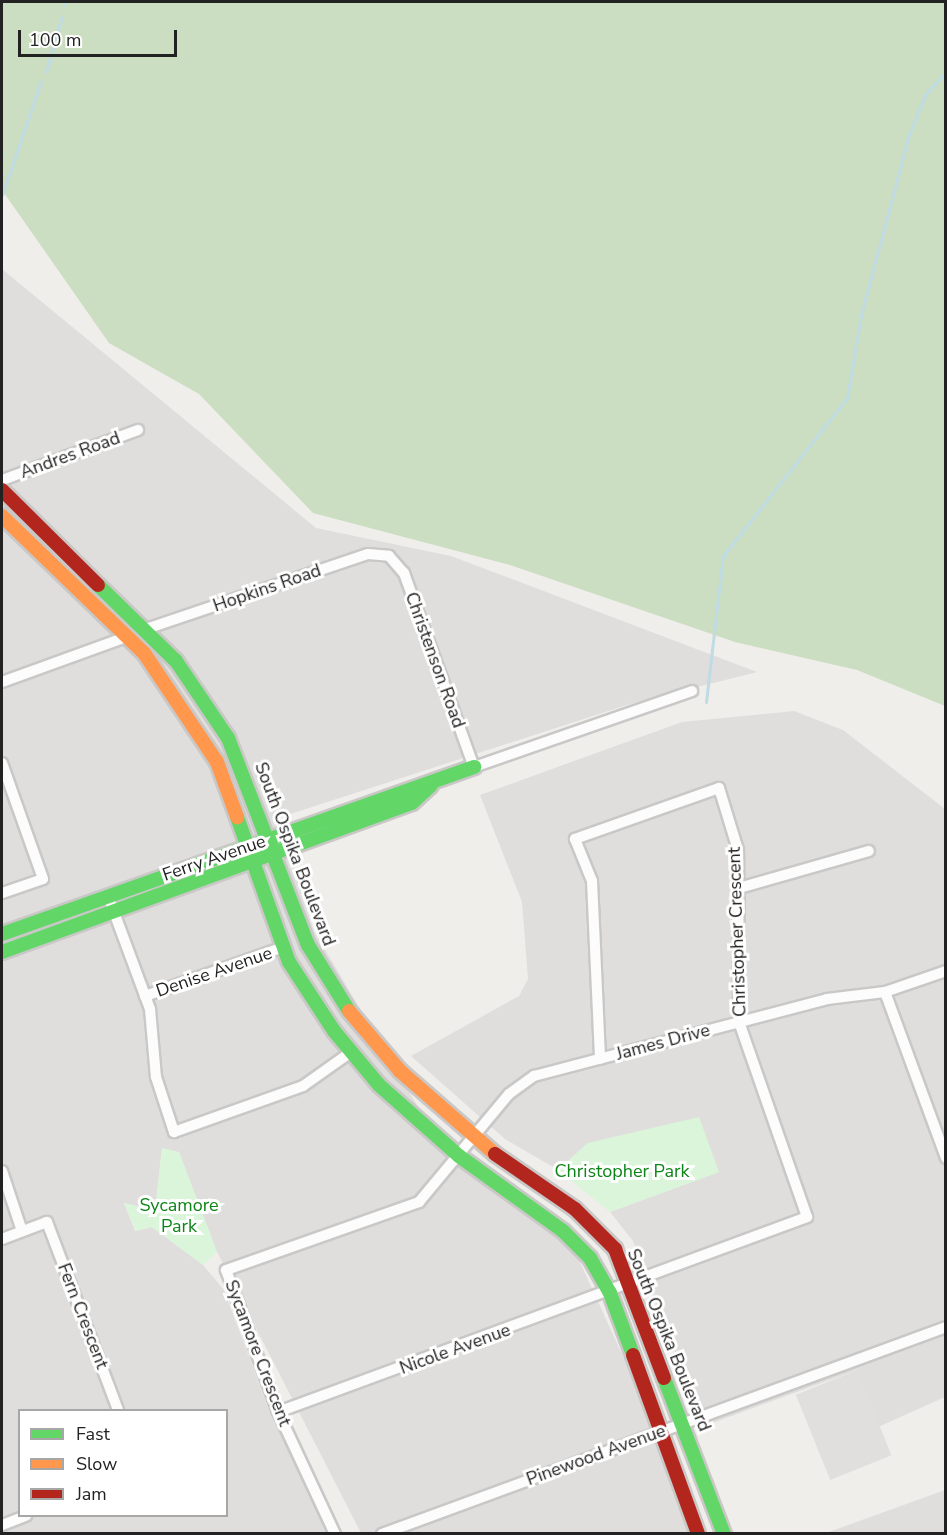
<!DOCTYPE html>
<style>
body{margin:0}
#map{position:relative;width:947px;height:1535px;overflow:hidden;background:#f0eeeb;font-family:"Nunito Sans",sans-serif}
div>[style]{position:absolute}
.residential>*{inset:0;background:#dfdedc}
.forest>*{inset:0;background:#cbdec1}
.park>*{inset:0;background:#daf5da}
.parking>*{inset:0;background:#e0dfde;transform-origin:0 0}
.stream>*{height:3px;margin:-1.5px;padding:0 1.5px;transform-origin:1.5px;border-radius:1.5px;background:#bfdbe3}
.roads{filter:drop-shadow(2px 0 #c9c8c7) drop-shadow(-2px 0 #c9c8c7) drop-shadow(0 2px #c9c8c7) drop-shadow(0 -2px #c9c8c7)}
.street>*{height:10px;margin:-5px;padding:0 5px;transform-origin:5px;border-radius:5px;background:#fdfcfc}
.fast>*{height:14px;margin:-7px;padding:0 7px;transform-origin:7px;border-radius:7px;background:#63d668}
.slow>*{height:14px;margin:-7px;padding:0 7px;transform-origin:7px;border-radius:7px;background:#ff974d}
.jam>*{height:14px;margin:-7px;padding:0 7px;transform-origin:7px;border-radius:7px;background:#b3261e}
span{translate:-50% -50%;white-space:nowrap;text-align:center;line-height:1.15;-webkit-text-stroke:6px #fff;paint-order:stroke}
.street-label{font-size:18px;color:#222}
.park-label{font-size:18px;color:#0c8416}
.frame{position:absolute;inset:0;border:3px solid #222;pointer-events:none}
.legend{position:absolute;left:18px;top:1409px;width:210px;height:108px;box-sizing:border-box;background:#fff;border:2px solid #a7a7a7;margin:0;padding:8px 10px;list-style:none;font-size:18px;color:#222}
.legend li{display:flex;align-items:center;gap:12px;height:30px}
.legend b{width:30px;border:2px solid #a7a7a7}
.scale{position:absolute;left:18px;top:30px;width:159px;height:27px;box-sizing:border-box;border:3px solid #222;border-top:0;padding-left:8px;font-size:18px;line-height:21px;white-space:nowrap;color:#222;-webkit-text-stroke:4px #fff;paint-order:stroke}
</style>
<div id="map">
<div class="residential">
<i style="clip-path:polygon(evenodd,2px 269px,316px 528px,451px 556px,757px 672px,630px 704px,278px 818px,314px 931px,427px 1122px,562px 1223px,655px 1426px,693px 1533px,361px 1533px,217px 1252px,179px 1153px,162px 1148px,155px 1211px,124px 1203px,135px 1231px,152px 1227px,203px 1265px,224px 1290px,272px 1418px,311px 1489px,326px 1533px,2px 1533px,2px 269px,20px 1410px,226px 1410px,226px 1516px,20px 1516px,20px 1410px)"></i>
<i style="clip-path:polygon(794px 711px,843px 730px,945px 809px,945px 1397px,878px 1427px,857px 1370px,707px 1425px,692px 1404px,633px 1241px,610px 1212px,719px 1172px,588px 1143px,558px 1170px,505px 1139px,411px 1056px,519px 996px,528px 979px,522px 902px,480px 795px,682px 722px)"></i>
<i style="clip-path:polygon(945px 1490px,945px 1533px,826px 1533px)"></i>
</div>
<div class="forest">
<i style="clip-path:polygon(2px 2px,945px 2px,945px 706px,857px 670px,735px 642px,510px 565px,313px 513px,199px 394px,109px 343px,2px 190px)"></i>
</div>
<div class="park">
<i style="clip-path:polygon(699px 1117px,719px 1172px,610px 1212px,558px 1170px,588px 1143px)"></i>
<i style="clip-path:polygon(162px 1148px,179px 1152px,217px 1252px,203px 1265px,152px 1227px,136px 1231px,124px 1203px,155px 1210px)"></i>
</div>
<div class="parking">
<i style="left:857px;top:1370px;width:92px;height:66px;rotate:68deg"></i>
</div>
<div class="stream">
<i style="left:64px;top:5px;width:3px;rotate:-72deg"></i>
<i style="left:46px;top:72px;width:58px;rotate:-74.1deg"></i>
<i style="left:2px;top:195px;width:120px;rotate:-71.1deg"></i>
<i style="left:706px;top:702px;width:147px;rotate:-83.4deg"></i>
<i style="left:723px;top:556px;width:201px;rotate:-51.9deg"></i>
<i style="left:847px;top:398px;width:84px;rotate:-80.4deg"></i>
<i style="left:861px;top:315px;width:186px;rotate:-75.1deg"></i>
<i style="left:909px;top:135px;width:43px;rotate:-68.2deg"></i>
<i style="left:925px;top:95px;width:31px;rotate:-48deg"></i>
</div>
<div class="roads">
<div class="street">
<i style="left:2px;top:480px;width:145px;rotate:-20.2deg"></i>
<i style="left:146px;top:629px;width:234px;rotate:-18.7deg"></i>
<i style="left:368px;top:554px;width:21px;rotate:5deg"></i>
<i style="left:389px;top:556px;width:23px;rotate:49deg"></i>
<i style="left:404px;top:573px;width:206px;rotate:70.2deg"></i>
<i style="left:474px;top:767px;width:231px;rotate:-19.2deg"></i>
<i style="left:2px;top:682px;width:132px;rotate:-19.9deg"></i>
<i style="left:2px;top:763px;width:123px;rotate:70.5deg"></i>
<i style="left:43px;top:879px;width:43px;rotate:161.1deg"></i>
<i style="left:739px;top:888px;width:135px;rotate:-15.9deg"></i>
<i style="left:108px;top:896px;width:121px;rotate:69.6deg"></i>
<i style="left:150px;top:1009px;width:68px;rotate:85deg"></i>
<i style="left:156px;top:1077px;width:58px;rotate:71.9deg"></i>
<i style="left:174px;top:1132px;width:137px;rotate:-19.6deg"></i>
<i style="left:303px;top:1086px;width:59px;rotate:-35.3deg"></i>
<i style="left:885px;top:992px;width:177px;rotate:69.8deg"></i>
<i style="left:145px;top:996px;width:146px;rotate:-19.5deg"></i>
<i style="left:2px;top:1171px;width:63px;rotate:71.6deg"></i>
<i style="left:2px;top:1239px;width:48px;rotate:-20.7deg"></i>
<i style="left:47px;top:1222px;width:201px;rotate:69.3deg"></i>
<i style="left:278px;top:1412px;width:564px;rotate:-20.23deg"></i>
<i style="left:807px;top:1217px;width:207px;rotate:-109.2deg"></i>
<i style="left:739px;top:1022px;width:172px;rotate:-90.3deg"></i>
<i style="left:738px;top:850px;width:65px;rotate:-107deg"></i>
<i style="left:719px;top:788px;width:153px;rotate:160.5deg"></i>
<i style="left:575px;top:839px;width:45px;rotate:68deg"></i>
<i style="left:592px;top:881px;width:178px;rotate:87.4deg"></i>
<i style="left:2px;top:1525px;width:26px;rotate:-21deg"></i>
<i style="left:335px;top:1534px;width:135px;rotate:-115deg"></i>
<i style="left:278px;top:1412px;width:151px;rotate:-110.1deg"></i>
<i style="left:226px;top:1270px;width:205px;rotate:-19.4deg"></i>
<i style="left:419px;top:1202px;width:141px;rotate:-50.2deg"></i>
<i style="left:509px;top:1094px;width:31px;rotate:-36deg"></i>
<i style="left:534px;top:1076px;width:303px;rotate:-14.7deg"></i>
<i style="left:827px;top:999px;width:58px;rotate:-6.9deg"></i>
<i style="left:885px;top:992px;width:65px;rotate:-19deg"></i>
<i style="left:382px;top:1534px;width:601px;rotate:-20.15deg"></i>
</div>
<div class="fast">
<i style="left:98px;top:585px;width:109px;rotate:44.3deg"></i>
<i style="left:176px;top:661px;width:93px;rotate:56deg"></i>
<i style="left:228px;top:738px;width:222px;rotate:68.9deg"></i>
<i style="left:308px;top:945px;width:78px;rotate:58.2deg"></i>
<i style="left:237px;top:817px;width:154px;rotate:70.3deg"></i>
<i style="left:289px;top:962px;width:82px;rotate:56.9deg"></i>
<i style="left:334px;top:1031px;width:70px;rotate:50.2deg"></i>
<i style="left:379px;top:1085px;width:107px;rotate:41.6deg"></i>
<i style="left:459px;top:1156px;width:128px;rotate:35.8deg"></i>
<i style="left:563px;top:1231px;width:38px;rotate:45deg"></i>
<i style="left:590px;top:1258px;width:40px;rotate:60.3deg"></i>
<i style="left:610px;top:1293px;width:66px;rotate:69.6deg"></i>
<i style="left:2px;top:934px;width:501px;rotate:-19.48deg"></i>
<i style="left:2px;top:952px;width:436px;rotate:-20deg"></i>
<i style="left:412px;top:803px;width:26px;rotate:-43deg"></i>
<i style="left:664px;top:1378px;width:167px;rotate:69deg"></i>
</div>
<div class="slow">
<i style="left:2px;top:516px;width:197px;rotate:44deg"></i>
<i style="left:144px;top:653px;width:131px;rotate:56.2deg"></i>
<i style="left:217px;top:762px;width:59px;rotate:70deg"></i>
<i style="left:349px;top:1011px;width:79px;rotate:49.6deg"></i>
<i style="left:400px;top:1071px;width:126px;rotate:41.1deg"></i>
</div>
<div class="jam">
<i style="left:2px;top:490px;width:135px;rotate:44.7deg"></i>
<i style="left:495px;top:1154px;width:97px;rotate:34.5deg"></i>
<i style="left:575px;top:1209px;width:57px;rotate:45deg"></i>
<i style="left:615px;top:1249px;width:138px;rotate:69.2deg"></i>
<i style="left:633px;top:1355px;width:190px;rotate:70deg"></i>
</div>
</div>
<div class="street-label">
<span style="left:70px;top:455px;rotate:-20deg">Andres Road</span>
<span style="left:267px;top:588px;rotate:-19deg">Hopkins Road</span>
<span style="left:435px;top:660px;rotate:70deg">Christenson Road</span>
<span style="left:295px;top:854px;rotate:69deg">South Ospika Boulevard</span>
<span style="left:214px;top:858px;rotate:-19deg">Ferry Avenue</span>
<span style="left:737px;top:932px;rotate:-92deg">Christopher Crescent</span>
<span style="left:214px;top:972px;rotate:-19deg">Denise Avenue</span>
<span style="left:663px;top:1042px;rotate:-15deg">James Drive</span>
<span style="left:83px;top:1316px;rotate:69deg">Fern Crescent</span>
<span style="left:669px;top:1340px;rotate:68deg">South Ospika Boulevard</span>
<span style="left:455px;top:1349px;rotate:-20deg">Nicole Avenue</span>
<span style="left:258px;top:1353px;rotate:69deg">Sycamore Crescent</span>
<span style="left:596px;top:1455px;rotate:-20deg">Pinewood Avenue</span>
</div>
<div class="park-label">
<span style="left:622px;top:1171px">Christopher Park</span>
<span style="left:179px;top:1216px">Sycamore<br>Park</span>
</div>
<div class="frame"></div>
<ul class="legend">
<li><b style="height:8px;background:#63d668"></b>Fast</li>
<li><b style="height:8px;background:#ff974d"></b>Slow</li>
<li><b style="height:8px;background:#b3261e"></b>Jam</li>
</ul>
<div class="scale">100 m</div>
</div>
